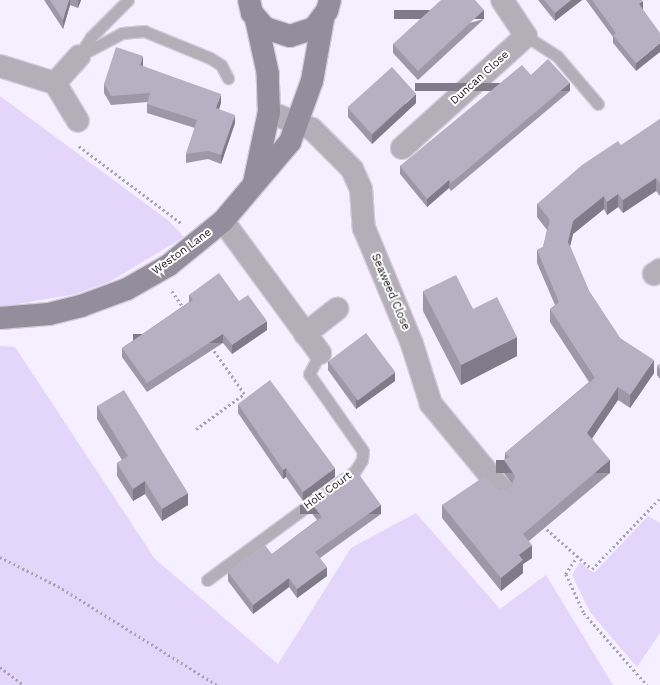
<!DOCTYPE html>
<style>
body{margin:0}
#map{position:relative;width:660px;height:685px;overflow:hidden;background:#f5efff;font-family:"Work Sans",sans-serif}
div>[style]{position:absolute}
.green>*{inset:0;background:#e4d6fa}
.path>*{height:2.5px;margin-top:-1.25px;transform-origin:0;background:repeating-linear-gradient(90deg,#a7a2af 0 2px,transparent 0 5px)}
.roads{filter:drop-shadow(1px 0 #d2ccdb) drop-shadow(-1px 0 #d2ccdb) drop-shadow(0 1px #d2ccdb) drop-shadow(0 -1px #d2ccdb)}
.lane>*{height:11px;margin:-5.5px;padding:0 5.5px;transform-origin:5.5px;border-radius:5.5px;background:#b2afb8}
.street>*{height:22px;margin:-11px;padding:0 11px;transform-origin:11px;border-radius:11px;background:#b2afb8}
.secondary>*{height:22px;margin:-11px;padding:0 11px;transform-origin:11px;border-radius:11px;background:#938e9b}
.wall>*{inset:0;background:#9d97a8}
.shaded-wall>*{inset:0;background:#807b88;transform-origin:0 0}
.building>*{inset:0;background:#b7b0c3;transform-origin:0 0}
span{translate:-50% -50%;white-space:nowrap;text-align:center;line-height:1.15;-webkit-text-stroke:4px #fff;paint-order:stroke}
.street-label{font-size:11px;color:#18151c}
</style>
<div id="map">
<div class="green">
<i style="clip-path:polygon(0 96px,169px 221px,184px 237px,111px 281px,76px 294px,0 307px)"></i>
<i style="clip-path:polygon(0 346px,15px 347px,155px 559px,278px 664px,351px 548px,416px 513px,500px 609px,546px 575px,613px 685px,0 685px)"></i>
<i style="clip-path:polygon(648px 516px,660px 523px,660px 633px,637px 667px,590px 612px,572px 575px,580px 562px,594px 573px)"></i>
</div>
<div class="path">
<i style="left:79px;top:146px;width:128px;rotate:37deg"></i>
<i style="left:172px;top:291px;width:21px;rotate:55deg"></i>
<i style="left:196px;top:429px;width:59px;rotate:-36.1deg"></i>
<i style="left:244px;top:394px;width:57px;rotate:-125.1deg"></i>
<i style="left:543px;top:526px;width:65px;rotate:41.3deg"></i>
<i style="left:592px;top:569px;width:98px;rotate:-46.2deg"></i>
<i style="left:578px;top:556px;width:22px;rotate:124deg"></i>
<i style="left:566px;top:574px;width:43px;rotate:65.2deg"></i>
<i style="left:584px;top:613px;width:96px;rotate:48.8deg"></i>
<i style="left:0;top:557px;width:65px;rotate:26.6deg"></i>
<i style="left:58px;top:586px;width:187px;rotate:31.9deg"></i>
<i style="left:0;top:667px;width:30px;rotate:37deg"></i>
</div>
<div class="roads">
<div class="lane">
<i style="left:526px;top:36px;width:37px;rotate:33deg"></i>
<i style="left:557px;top:56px;width:63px;rotate:49.5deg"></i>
<i style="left:79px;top:56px;width:49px;rotate:-28.1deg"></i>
<i style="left:122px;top:33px;width:22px;rotate:-5deg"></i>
<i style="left:144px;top:31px;width:71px;rotate:22.2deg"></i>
<i style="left:210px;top:58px;width:13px;rotate:32deg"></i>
<i style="left:221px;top:65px;width:15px;rotate:62deg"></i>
<i style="left:79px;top:56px;width:22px;rotate:-58deg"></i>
<i style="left:91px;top:37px;width:52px;rotate:-45deg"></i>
<i style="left:207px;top:580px;width:184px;rotate:-36.4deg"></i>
<i style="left:355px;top:471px;width:13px;rotate:-58deg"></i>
<i style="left:362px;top:460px;width:9px;rotate:-84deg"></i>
<i style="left:363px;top:451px;width:94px;rotate:-125deg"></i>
<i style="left:309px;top:374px;width:24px;rotate:-62deg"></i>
</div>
<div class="street">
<i style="left:0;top:66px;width:58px;rotate:17.2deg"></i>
<i style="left:55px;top:83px;width:44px;rotate:58.8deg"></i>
<i style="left:55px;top:83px;width:36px;rotate:-48deg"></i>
<i style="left:269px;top:112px;width:46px;rotate:21.6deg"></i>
<i style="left:312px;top:129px;width:57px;rotate:45deg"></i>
<i style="left:352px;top:169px;width:22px;rotate:66deg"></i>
<i style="left:361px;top:189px;width:39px;rotate:86deg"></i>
<i style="left:364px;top:228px;width:126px;rotate:67.5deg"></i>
<i style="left:412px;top:344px;width:63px;rotate:72.4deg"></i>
<i style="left:431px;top:404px;width:113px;rotate:50.4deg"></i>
<i style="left:402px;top:148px;width:167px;rotate:-42.1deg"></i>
<i style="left:526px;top:36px;width:43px;rotate:-123.7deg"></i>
<i style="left:223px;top:221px;width:164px;rotate:53.7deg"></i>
<i style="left:654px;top:274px;width:7px;rotate:-34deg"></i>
<i style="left:305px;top:334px;width:41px;rotate:-38deg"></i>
</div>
<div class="secondary">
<i style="left:249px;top:0;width:13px;rotate:77deg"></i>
<i style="left:252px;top:13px;width:20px;rotate:49deg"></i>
<i style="left:265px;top:28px;width:26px;rotate:18deg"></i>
<i style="left:290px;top:36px;width:25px;rotate:-18deg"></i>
<i style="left:314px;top:28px;width:21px;rotate:-53deg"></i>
<i style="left:327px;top:11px;width:11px;rotate:-75deg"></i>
<i style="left:254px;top:183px;width:73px;rotate:-78.1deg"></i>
<i style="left:269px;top:112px;width:38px;rotate:-92deg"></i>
<i style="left:268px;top:74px;width:56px;rotate:-102.3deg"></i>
<i style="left:0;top:318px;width:49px;rotate:-4.7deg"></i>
<i style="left:49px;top:314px;width:33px;rotate:-14deg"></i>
<i style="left:81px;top:306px;width:49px;rotate:-20.3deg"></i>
<i style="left:127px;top:289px;width:48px;rotate:-29.7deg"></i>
<i style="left:169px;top:265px;width:70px;rotate:-39.2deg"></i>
<i style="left:223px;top:221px;width:104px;rotate:-49.7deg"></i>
<i style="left:290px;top:142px;width:65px;rotate:-70.2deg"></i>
<i style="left:312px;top:81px;width:63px;rotate:-79.9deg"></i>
</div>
</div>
<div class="wall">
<i style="clip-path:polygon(44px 0,81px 0,78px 8px,70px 5px,63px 29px)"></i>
<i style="clip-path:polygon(538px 0,582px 0,555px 21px)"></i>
<i style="clip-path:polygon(586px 0,642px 0,636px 71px,613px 43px,613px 37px)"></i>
<i style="clip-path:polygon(484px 19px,418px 80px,393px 53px,393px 44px)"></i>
<i style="clip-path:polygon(143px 64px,143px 66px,221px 103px,219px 109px,235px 123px,221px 164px,208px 159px,186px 163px,186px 154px,195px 128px,147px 113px,147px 104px,148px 102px,111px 105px,104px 93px,104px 84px)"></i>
<i style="clip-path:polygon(531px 75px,570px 91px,451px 191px,449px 188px,427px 207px,400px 174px,400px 166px)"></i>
<i style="clip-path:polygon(416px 103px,372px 144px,348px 117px,348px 108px)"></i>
<i style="clip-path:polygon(660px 119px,660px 196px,656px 191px,623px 213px,618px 207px,607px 215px,604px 209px,573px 234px,570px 246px,589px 291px,620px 338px,654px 373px,630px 408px,618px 400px,592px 438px,610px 473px,529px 541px,532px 558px,523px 564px,523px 573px,501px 591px,442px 518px,442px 505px,498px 490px,511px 487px,512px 484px,504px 473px,505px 453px,589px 382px,550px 322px,550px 309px,555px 305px,537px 263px,537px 250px,543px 247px,547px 230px,537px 217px,537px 204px)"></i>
<i style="clip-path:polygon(423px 291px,473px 309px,517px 356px,461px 385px,423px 311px)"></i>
<i style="clip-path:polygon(189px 295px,239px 301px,267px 330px,232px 354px,223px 343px,147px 392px,122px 357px,122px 348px,189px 302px)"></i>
<i style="clip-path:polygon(328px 361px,395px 381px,356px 409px,328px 370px)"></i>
<i style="clip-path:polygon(660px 364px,660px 379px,657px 375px,657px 366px)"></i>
<i style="clip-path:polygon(238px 404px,335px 477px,303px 501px,286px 477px,283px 479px,238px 413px)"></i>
<i style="clip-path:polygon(97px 406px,188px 505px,162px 521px,145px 494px,133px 501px,117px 476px,117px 463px,122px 460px,97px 419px)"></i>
<i style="clip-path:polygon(311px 503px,381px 514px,320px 558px,327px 576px,297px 598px,289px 587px,253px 614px,228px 581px,228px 572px,272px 554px,317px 520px,311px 512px)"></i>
</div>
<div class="shaded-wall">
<i style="clip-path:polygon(69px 0,70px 0,70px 5px,63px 29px,63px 20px)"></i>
<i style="clip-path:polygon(78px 0,81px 0,78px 8px)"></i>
<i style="clip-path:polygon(571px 0,582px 0,555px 21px,555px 13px)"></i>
<i style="clip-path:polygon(643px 1px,643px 10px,639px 4px)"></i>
<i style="left:484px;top:10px;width:9px;height:90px;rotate:90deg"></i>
<i style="clip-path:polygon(660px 43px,660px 52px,636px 71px,636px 63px)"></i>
<i style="clip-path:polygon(143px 56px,143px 64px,140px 74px,140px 65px)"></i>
<i style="left:570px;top:83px;width:8px;height:155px;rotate:90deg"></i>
<i style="clip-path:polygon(221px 94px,221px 103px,216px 117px,216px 108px)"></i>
<i style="clip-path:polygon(416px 94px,416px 103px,372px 144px,372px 135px)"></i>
<i style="clip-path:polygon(235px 115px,235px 123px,221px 164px,221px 155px)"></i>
<i style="clip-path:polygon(656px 178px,656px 191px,623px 213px,623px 200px)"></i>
<i style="clip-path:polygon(449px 180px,449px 188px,427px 207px,427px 199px)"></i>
<i style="clip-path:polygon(618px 194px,618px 207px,607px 215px,607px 202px)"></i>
<i style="clip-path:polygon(604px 196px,604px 209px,573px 234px,568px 255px,568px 242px,573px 221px)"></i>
<i style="clip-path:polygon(267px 321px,267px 330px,232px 354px,232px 345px)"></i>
<i style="left:223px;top:334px;width:9px;height:90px;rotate:90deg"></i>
<i style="clip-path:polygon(517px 337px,517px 356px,461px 385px,461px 365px)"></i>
<i style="clip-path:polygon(654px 360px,654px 373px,630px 408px,630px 395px)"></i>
<i style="clip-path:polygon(395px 372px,395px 381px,356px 409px,356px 400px)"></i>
<i style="clip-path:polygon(618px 387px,618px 400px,587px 446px,587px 433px)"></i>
<i style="left:610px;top:460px;width:13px;height:114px;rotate:90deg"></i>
<i style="clip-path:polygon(286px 468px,286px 477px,283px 479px,283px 470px)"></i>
<i style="clip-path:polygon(335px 468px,335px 477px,303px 501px,303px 492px)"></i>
<i style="clip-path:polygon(145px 481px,145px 494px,133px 501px,133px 489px)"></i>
<i style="clip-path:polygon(188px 493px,188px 505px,162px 521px,162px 509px)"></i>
<i style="left:381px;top:505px;width:9px;height:81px;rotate:90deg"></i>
<i style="clip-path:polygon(532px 545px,532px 558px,523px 564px,523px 573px,501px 591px,501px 578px,519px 555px)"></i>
<i style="clip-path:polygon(327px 567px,327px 576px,297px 598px,297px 589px)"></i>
<i style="clip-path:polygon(289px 578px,289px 587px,253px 614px,253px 605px)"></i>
</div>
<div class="building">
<i style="clip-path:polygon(50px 0,69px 0,63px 20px)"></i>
<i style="clip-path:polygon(441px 0,475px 0,484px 10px,418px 71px,393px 44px)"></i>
<i style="clip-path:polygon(544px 0,571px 0,555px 13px)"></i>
<i style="clip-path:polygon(592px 0,642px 0,643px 1px,639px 4px,660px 33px,660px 43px,636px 63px,613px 35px,616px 33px)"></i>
<i style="clip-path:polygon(116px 47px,143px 56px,140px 65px,221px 94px,216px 108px,235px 115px,221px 155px,208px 151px,186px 154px,197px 120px,147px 104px,150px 93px,111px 96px,104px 84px)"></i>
<i style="clip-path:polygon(548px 59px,570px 83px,451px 183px,449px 180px,427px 199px,400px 166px,522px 65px,531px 75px)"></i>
<i style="left:392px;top:67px;width:36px;height:60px;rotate:48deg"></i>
<i style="clip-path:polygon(660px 119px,660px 183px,656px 178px,623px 200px,618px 194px,607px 202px,604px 196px,573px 221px,568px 242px,589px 291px,620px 338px,654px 360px,630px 395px,618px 387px,587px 433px,610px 460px,523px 534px,532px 545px,519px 555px,523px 560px,501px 578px,442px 505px,485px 476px,498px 490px,511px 487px,515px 476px,504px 460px,509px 457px,505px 453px,595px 378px,550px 309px,559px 302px,537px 250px,543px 247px,550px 220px,537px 204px,582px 165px,618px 141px,621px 145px)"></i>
<i style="clip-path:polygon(219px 273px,239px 301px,248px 295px,267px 321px,232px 345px,223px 334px,147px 383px,122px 348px,193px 300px,189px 295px)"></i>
<i style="clip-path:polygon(456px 275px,473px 309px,497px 297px,517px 337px,461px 365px,423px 291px)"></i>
<i style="left:366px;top:333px;width:49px;height:47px;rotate:53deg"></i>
<i style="clip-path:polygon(660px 364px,660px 370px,657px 366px)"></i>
<i style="clip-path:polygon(270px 380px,335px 468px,303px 492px,286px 468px,283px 470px,238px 404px)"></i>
<i style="clip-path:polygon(124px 390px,188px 493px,162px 509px,145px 481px,133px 489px,117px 463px,128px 456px,97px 406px)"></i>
<i style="clip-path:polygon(358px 473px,381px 505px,315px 552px,327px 567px,297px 589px,289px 578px,253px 605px,228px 572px,265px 545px,272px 554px,322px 517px,311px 503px)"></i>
</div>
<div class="street-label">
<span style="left:480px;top:78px;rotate:-42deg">Duncan Close</span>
<span style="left:182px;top:252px;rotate:-36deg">Weston Lane</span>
<span style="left:390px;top:292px;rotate:67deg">Seaweed Close</span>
<span style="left:328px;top:491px;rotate:-36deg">Holt Court</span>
</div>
</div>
